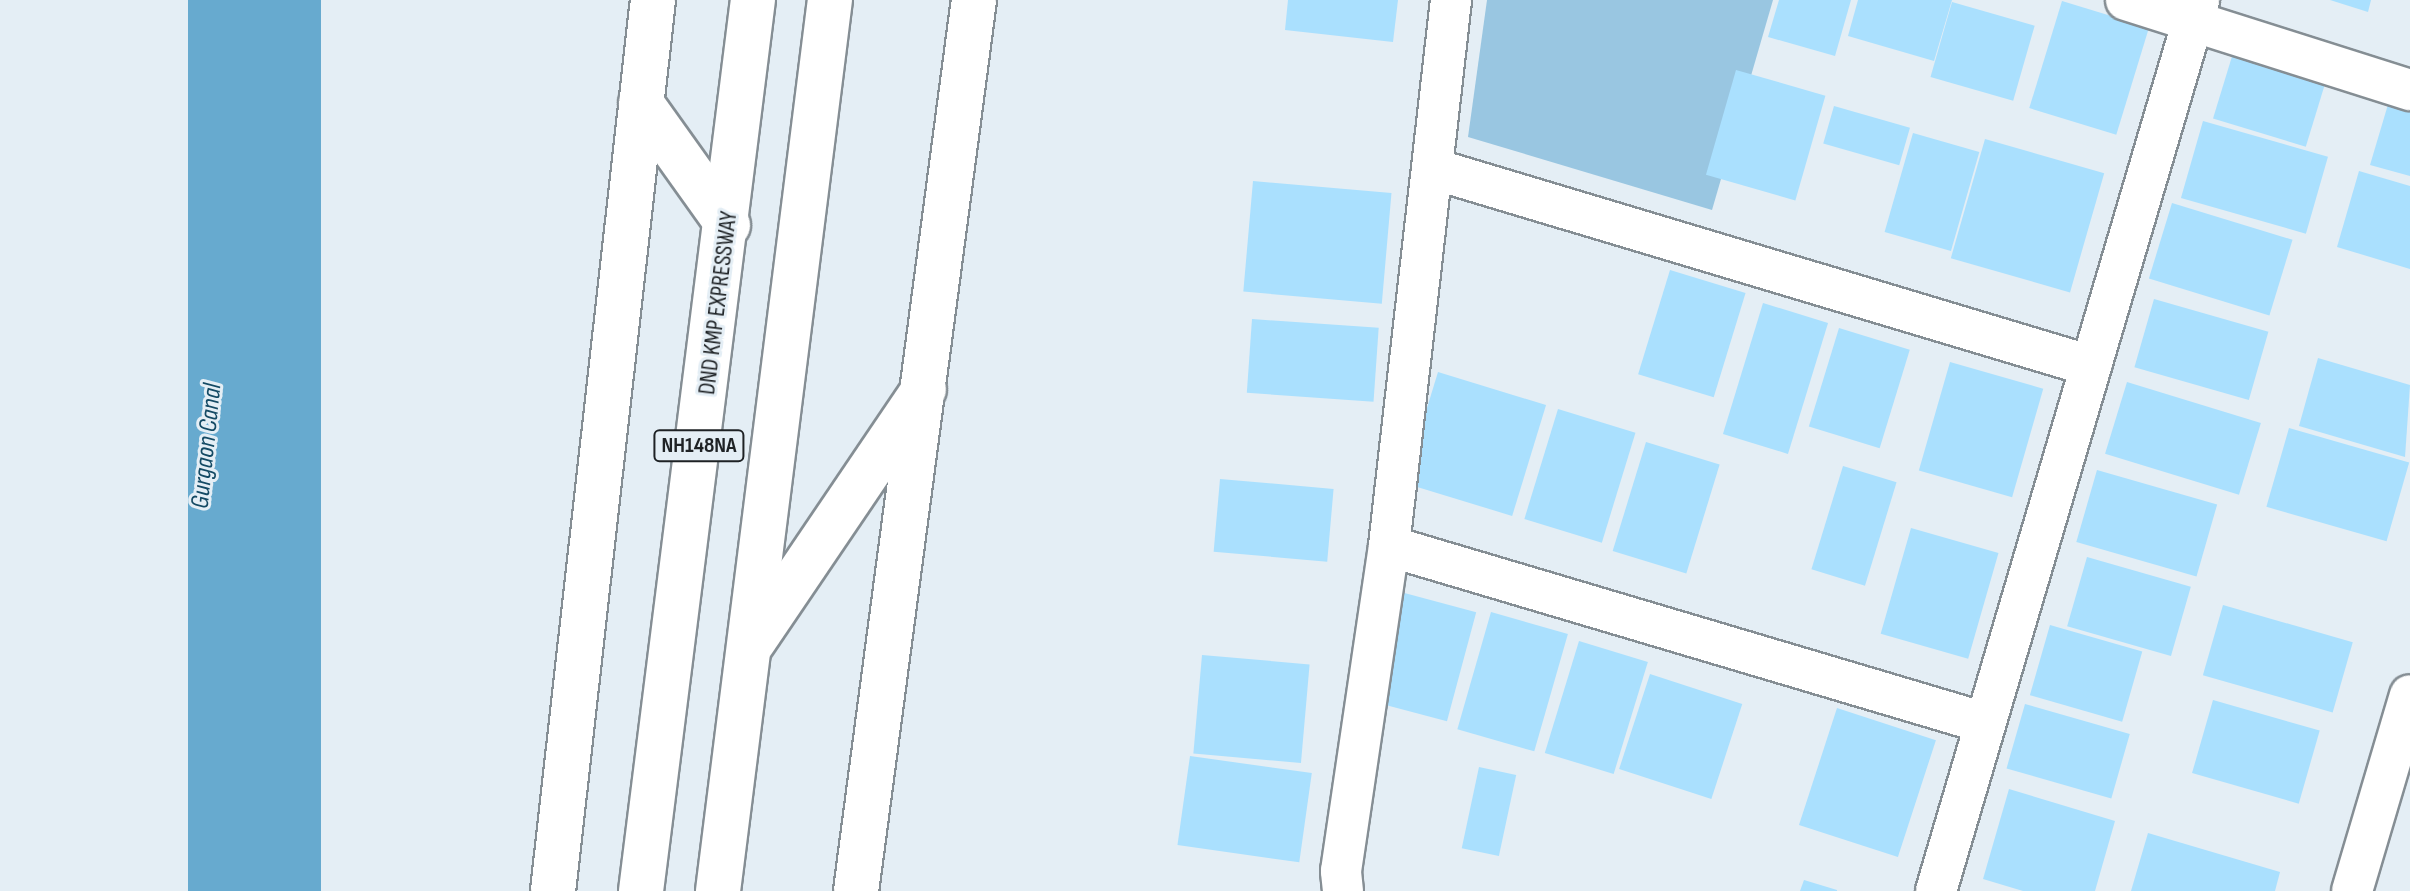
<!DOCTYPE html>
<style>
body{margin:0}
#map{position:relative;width:2410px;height:891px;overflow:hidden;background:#e4eef5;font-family:"Sofia Sans Condensed",sans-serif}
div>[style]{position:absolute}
.green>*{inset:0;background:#99c6e1}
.water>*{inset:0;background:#67aacf;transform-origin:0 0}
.building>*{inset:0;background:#aae0fe;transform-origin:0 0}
.roads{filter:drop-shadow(2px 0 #858e94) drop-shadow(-2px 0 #858e94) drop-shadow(0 2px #858e94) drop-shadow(0 -2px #858e94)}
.minor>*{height:40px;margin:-20px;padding:0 20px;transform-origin:20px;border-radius:20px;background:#fff}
.tertiary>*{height:44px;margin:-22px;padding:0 22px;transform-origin:22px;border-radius:22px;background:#fff}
.trunk>*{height:44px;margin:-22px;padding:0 22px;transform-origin:22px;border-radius:22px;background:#fff}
span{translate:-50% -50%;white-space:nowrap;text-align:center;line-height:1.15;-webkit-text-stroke:6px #e4eef5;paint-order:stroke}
.shield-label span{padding:2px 6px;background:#e4eef5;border:2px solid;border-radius:6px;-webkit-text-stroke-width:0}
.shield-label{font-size:22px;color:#1e2225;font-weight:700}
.street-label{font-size:24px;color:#1e2225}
.water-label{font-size:26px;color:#144a64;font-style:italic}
</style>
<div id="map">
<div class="green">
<i style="clip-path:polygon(1487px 0,1773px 0,1712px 210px,1468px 137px)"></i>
</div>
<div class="water">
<i style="left:188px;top:0;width:133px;height:896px"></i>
</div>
<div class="building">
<i style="clip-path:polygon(1288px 0,1398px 0,1393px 42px,1285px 30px)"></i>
<i style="clip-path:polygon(1779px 0,1851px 0,1835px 56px,1768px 37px)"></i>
<i style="clip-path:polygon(1858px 0,1952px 0,1934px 61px,1848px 36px)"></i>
<i style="clip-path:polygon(2330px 0,2371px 0,2368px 12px)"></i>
<i style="left:2062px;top:1px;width:91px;height:112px;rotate:17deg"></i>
<i style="left:1952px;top:2px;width:86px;height:78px;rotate:16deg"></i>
<i style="left:2237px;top:40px;width:97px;height:82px;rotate:17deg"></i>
<i style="left:1736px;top:70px;width:93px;height:109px;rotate:16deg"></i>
<i style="clip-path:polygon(2392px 91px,2410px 96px,2410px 176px,2370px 165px)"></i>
<i style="left:1834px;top:106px;width:79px;height:39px;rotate:16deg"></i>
<i style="left:2203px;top:121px;width:130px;height:80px;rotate:16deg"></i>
<i style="left:1913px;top:133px;width:69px;height:103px;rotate:16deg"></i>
<i style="left:1985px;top:139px;width:124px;height:124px;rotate:16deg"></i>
<i style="clip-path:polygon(2359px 171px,2410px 186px,2410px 269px,2337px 247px)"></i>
<i style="left:1253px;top:181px;width:139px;height:111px;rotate:5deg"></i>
<i style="left:2172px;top:203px;width:126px;height:79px;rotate:17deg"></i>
<i style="left:1670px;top:270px;width:79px;height:109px;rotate:17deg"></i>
<i style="left:2154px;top:299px;width:119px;height:71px;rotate:16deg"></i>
<i style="left:1763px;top:303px;width:68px;height:137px;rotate:17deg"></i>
<i style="left:1252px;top:319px;width:127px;height:74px;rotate:4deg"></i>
<i style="left:1839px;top:328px;width:74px;height:103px;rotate:17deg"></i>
<i style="clip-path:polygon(2318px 358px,2410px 385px,2405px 457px,2299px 426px)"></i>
<i style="left:1950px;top:362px;width:97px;height:113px;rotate:16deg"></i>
<i style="left:1438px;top:372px;width:113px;height:116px;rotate:17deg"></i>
<i style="left:2127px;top:382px;width:140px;height:75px;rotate:17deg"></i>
<i style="left:1558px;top:409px;width:81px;height:115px;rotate:17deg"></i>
<i style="left:2289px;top:428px;width:125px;height:82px;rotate:16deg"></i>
<i style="left:1646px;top:442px;width:77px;height:114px;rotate:17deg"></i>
<i style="left:1843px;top:466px;width:56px;height:108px;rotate:17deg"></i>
<i style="left:2097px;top:470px;width:125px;height:75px;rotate:16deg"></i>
<i style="left:1220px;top:479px;width:114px;height:73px;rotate:5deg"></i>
<i style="left:1911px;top:528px;width:91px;height:110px;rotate:16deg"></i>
<i style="left:2087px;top:557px;width:108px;height:72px;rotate:16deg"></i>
<i style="left:1397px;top:591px;width:82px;height:113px;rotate:15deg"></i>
<i style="left:2223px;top:605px;width:135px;height:73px;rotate:16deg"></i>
<i style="left:1491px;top:612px;width:80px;height:122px;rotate:16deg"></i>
<i style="left:2050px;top:625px;width:96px;height:73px;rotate:16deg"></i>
<i style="left:1579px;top:641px;width:72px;height:117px;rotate:17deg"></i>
<i style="left:1202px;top:655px;width:108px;height:99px;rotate:5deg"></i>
<i style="left:1650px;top:674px;width:97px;height:100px;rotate:18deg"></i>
<i style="left:2213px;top:700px;width:111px;height:76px;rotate:16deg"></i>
<i style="left:2025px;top:704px;width:109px;height:67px;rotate:16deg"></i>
<i style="left:1837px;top:708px;width:104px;height:123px;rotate:18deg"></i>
<i style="left:1190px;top:756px;width:123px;height:90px;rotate:8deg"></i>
<i style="left:1479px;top:767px;width:38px;height:83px;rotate:12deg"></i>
<i style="clip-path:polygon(2009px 789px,2115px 821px,2095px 891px,2023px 891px,1983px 879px)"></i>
<i style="clip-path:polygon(2148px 833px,2280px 872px,2275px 891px,2131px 891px)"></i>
<i style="clip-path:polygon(1804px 880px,1837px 890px,1837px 891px,1800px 891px)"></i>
</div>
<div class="roads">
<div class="minor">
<i style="left:2126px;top:0;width:298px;rotate:17.6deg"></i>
<i style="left:1434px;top:169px;width:686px;rotate:16.69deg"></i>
<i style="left:1389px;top:546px;width:622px;rotate:16.54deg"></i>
<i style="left:1343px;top:891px;width:20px;rotate:-96deg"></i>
<i style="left:1341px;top:871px;width:329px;rotate:-81.6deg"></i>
<i style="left:1389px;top:546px;width:550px;rotate:-83.52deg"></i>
<i style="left:1936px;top:891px;width:929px;rotate:-73.55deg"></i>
<i style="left:2352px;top:891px;width:204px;rotate:-73.5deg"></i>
</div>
<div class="tertiary">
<i style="left:553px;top:891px;width:897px;rotate:-83.6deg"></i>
<i style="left:856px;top:891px;width:899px;rotate:-82.46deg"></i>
</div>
<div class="trunk">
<i style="left:641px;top:103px;width:150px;rotate:54.5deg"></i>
<i style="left:753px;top:642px;width:305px;rotate:-55.9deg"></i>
<i style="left:641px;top:891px;width:898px;rotate:-82.84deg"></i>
<i style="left:718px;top:891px;width:898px;rotate:-82.84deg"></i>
</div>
</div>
<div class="shield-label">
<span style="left:699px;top:446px">NH148NA</span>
</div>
<div class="street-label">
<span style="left:718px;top:303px;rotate:-83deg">DND KMP EXPRESSWAY</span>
</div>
<div class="water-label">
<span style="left:207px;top:446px;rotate:-84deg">Gurgaon Canal</span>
</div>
</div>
